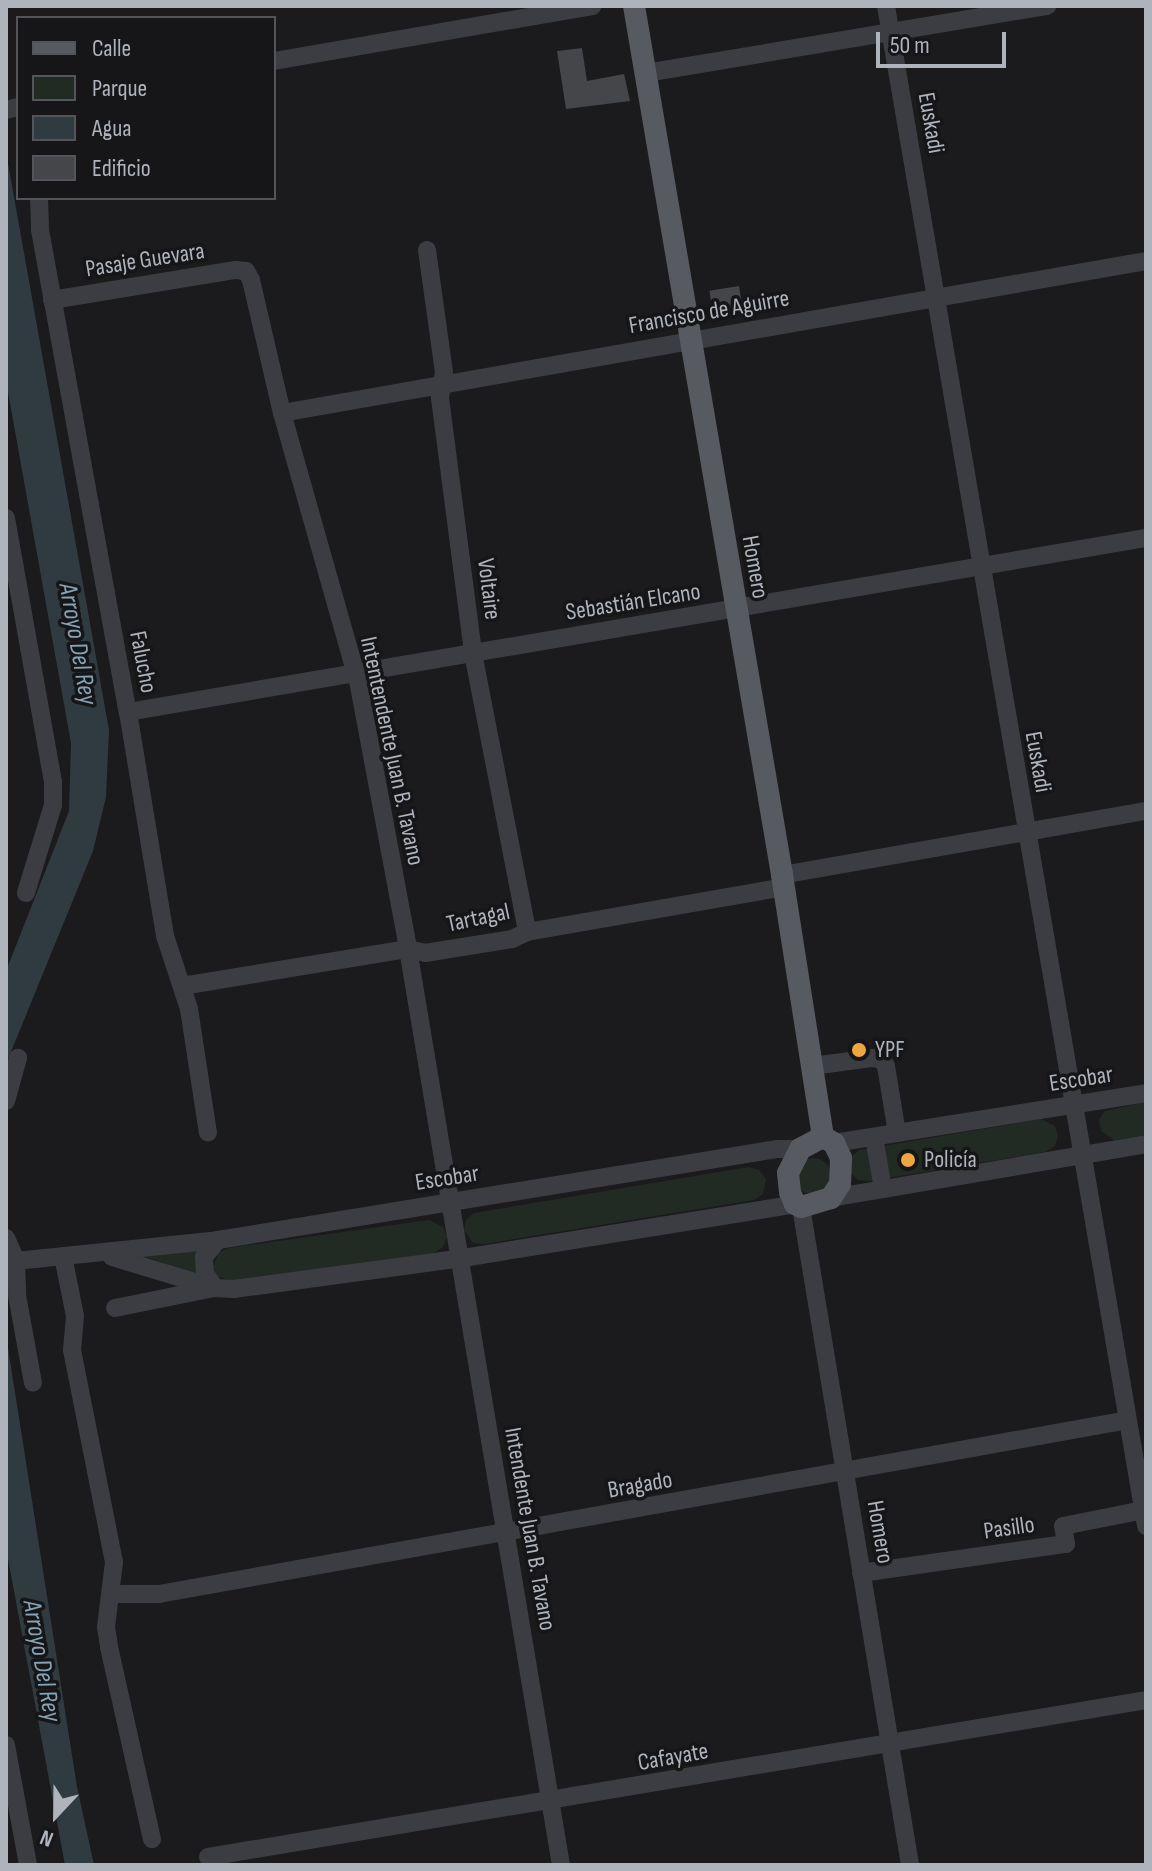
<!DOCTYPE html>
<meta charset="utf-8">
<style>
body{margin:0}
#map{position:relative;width:1152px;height:1871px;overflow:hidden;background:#1b1b1d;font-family:"Sofia Sans Condensed",sans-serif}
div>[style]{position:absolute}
.green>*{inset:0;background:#222b23}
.round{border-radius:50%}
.water>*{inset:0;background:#303b41}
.building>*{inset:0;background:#45464a;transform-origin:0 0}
.minor>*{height:18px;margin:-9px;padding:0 9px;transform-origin:9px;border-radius:9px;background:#3c3d42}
.major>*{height:22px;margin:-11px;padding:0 11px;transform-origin:11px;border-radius:11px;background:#585a61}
.dots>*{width:22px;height:22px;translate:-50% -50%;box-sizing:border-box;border:4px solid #161618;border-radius:50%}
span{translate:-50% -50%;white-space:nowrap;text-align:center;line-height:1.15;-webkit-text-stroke:7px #161618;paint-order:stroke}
.street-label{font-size:24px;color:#aeb3bc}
.poi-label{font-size:24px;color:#aeb3bc}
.left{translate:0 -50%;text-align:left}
.water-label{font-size:26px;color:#86a3b5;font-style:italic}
.frame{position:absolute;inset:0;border:8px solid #aeb3bc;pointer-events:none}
.legend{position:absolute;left:16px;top:16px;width:260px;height:184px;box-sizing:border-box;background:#161618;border:2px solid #53555a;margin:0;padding:10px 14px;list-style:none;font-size:24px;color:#aeb3bc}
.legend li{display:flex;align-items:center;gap:16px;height:40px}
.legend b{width:40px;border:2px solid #53555a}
.north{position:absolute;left:16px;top:1775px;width:80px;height:80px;-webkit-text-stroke:6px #161618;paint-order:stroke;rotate:202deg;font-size:22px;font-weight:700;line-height:32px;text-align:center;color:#aeb3bc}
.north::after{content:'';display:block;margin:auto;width:28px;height:36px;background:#aeb3bc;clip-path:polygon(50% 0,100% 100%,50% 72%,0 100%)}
.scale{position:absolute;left:876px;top:32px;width:130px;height:36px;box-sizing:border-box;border:4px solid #aeb3bc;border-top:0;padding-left:10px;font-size:24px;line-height:28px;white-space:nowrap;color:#aeb3bc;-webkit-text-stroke:6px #161618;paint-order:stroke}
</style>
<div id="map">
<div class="green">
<i style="clip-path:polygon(1146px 1102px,1146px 1135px,1114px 1140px,1101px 1131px,1099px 1120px,1105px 1111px)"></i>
<i style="clip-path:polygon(1041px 1119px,1055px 1126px,1058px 1136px,1055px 1146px,1045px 1152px,869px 1181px,858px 1180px,851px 1173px,851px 1157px,859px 1150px)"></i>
<i class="round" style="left:795px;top:1158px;width:36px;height:36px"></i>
<i style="clip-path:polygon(749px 1167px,759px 1170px,766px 1179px,763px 1194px,754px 1200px,484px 1244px,473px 1243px,464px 1230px,466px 1220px,474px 1213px)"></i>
<i style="clip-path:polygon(429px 1220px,443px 1227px,447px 1237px,443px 1247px,434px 1253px,233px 1281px,218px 1277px,213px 1267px,219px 1252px,229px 1248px)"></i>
<i style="clip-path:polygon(206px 1246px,201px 1276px,149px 1258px,128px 1255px)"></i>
</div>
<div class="water">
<i style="clip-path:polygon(6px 152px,109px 730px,106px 797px,93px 851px,6px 1064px,6px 971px,69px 811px,71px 743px,6px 381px)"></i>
<i style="clip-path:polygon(6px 1335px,77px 1787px,94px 1865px,65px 1865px,6px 1548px)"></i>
</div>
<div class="building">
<i style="clip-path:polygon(582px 48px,587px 81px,624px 74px,630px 101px,566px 109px,557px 51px)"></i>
<i style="left:739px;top:286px;width:26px;height:30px;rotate:81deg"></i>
</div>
<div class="minor">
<i style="left:886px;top:6px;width:1542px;rotate:80.29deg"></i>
<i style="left:274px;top:61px;width:323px;rotate:-9.8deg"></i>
<i style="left:646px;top:73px;width:407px;rotate:-9.5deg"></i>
<i style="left:6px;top:110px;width:12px;rotate:-14deg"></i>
<i style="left:39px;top:198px;width:32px;rotate:88deg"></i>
<i style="left:40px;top:230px;width:490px;rotate:79.7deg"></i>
<i style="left:128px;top:712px;width:227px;rotate:80.6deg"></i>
<i style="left:165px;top:936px;width:77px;rotate:71.8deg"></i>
<i style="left:189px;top:1009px;width:125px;rotate:81.3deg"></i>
<i style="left:427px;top:250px;width:123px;rotate:82.1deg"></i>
<i style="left:444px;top:372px;width:26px;rotate:99deg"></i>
<i style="left:440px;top:398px;width:257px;rotate:82.6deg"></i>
<i style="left:473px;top:653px;width:284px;rotate:79deg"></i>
<i style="left:52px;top:300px;width:186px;rotate:-9.3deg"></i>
<i style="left:236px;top:270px;width:10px;rotate:6deg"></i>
<i style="left:246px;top:271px;width:10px;rotate:61deg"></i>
<i style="left:251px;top:280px;width:137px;rotate:76.9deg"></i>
<i style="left:282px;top:413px;width:284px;rotate:74.2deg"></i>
<i style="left:359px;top:686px;width:268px;rotate:79.4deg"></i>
<i style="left:408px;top:949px;width:929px;rotate:80.52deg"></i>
<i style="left:282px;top:413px;width:877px;rotate:-9.98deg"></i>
<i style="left:6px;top:518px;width:268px;rotate:79.9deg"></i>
<i style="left:53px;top:782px;width:23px;rotate:90deg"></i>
<i style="left:53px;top:805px;width:92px;rotate:107.1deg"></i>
<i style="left:128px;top:712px;width:1033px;rotate:-9.7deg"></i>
<i style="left:782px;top:875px;width:370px;rotate:-10deg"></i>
<i style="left:182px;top:986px;width:229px;rotate:-9.3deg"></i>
<i style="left:408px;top:949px;width:17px;rotate:13deg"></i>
<i style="left:425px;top:953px;width:88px;rotate:-9.1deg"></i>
<i style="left:512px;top:939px;width:17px;rotate:-25deg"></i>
<i style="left:527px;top:932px;width:261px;rotate:-9.9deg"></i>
<i style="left:812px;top:1066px;width:62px;rotate:-7.5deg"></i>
<i style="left:873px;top:1058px;width:9px;rotate:13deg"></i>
<i style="left:882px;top:1060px;width:7px;rotate:56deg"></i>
<i style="left:886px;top:1066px;width:68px;rotate:80.7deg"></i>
<i style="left:6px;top:1101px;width:45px;rotate:-74.4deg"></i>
<i style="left:874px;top:1137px;width:53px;rotate:80.2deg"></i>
<i style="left:834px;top:1143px;width:316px;rotate:-9.1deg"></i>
<i style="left:831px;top:1198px;width:320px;rotate:-9.7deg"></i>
<i style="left:801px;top:1207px;width:667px;rotate:80.59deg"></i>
<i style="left:6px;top:1238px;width:24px;rotate:66deg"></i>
<i style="left:16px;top:1260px;width:35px;rotate:88deg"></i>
<i style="left:17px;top:1295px;width:89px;rotate:79.7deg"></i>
<i style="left:63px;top:1256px;width:61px;rotate:78.7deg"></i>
<i style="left:75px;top:1316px;width:34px;rotate:95deg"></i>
<i style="left:72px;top:1350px;width:216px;rotate:78.8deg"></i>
<i style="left:114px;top:1562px;width:65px;rotate:97deg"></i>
<i style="left:106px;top:1627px;width:20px;rotate:81deg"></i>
<i style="left:109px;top:1647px;width:197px;rotate:77.4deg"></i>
<i style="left:112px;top:1257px;width:108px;rotate:16.8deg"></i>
<i style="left:215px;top:1288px;width:19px;rotate:3deg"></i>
<i style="left:234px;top:1289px;width:225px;rotate:-7.7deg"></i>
<i style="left:457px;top:1259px;width:342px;rotate:-9.2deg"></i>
<i style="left:6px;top:1262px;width:213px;rotate:-5.9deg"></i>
<i style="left:218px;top:1240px;width:566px;rotate:-9.25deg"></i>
<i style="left:777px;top:1149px;width:23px"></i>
<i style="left:215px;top:1288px;width:18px;rotate:-124deg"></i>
<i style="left:205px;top:1273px;width:16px;rotate:-94deg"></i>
<i style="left:204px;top:1257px;width:22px;rotate:-51deg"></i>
<i style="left:115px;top:1308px;width:101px;rotate:-11.4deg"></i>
<i style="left:861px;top:1573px;width:207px;rotate:-8.1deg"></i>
<i style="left:1066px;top:1544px;width:18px;rotate:-99deg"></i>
<i style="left:1063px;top:1526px;width:83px;rotate:-11.2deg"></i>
<i style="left:111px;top:1594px;width:48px"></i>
<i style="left:159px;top:1594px;width:984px;rotate:-10.18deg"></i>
<i style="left:6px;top:1745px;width:122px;rotate:79.6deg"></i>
<i style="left:208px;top:1857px;width:951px;rotate:-9.5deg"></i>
</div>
<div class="major">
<i style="left:634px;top:6px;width:882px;rotate:80.33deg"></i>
<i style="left:782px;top:875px;width:265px;rotate:81.1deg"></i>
<i style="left:823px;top:1137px;width:13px;rotate:29deg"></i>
<i style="left:834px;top:1143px;width:17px;rotate:65deg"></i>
<i style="left:841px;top:1158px;width:26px;rotate:92deg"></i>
<i style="left:840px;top:1184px;width:17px;rotate:123deg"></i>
<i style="left:831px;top:1198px;width:31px;rotate:163deg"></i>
<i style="left:801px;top:1207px;width:7px;rotate:-153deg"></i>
<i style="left:795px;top:1204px;width:13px;rotate:-113deg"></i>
<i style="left:790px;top:1192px;width:19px;rotate:-96deg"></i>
<i style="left:788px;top:1173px;width:27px;rotate:-63deg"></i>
<i style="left:800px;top:1149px;width:26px;rotate:-28deg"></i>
</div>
<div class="dots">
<i style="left:859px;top:1050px;background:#eea641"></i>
<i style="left:908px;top:1160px;background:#eea641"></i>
</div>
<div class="street-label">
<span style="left:931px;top:123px;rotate:80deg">Euskadi</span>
<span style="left:145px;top:260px;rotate:-9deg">Pasaje Guevara</span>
<span style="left:709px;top:312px;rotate:-10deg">Francisco de Aguirre</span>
<span style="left:755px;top:567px;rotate:80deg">Homero</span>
<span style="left:489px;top:589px;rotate:83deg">Voltaire</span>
<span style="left:633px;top:602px;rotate:-9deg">Sebastián Elcano</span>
<span style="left:143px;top:662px;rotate:79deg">Falucho</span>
<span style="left:392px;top:751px;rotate:78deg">Intentendente Juan B. Tavano</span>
<span style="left:1038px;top:762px;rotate:80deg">Euskadi</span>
<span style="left:478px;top:918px;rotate:-12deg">Tartagal</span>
<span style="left:1081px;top:1079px;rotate:-9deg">Escobar</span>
<span style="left:447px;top:1178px;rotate:-9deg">Escobar</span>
<span style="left:640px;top:1485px;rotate:-10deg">Bragado</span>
<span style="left:1009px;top:1528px;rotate:-8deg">Pasillo</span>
<span style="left:530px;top:1529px;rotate:80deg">Intendente Juan B. Tavano</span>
<span style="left:880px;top:1532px;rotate:80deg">Homero</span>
<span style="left:673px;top:1757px;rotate:-10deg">Cafayate</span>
</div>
<div class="poi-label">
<span class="left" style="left:875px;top:1050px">YPF</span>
<span class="left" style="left:924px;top:1160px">Policía</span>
</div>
<div class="water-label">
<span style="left:77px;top:644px;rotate:80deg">Arroyo Del Rey</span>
<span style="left:41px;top:1661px;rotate:80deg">Arroyo Del Rey</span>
</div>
<div class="frame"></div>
<ul class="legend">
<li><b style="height:10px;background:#585a61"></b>Calle</li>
<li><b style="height:22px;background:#222b23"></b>Parque</li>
<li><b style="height:22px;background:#303b41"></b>Agua</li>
<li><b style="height:22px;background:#45464a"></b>Edificio</li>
</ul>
<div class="north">N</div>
<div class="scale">50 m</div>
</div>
